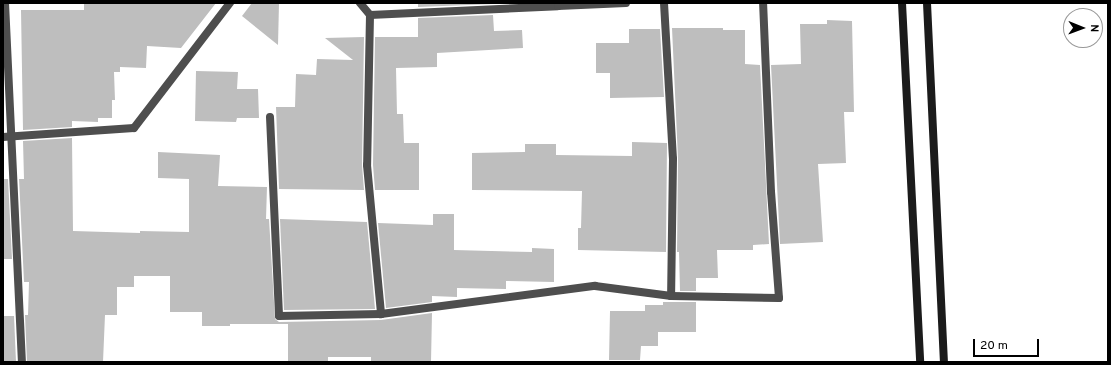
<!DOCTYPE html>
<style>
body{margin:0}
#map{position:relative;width:1111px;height:365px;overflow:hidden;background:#fff;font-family:Overpass,sans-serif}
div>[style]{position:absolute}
.building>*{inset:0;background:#bebebe}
.minor>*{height:8px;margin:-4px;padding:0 4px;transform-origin:4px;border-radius:4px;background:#4e4e4e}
.secondary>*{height:8px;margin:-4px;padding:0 4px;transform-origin:4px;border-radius:4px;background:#1b1b1b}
span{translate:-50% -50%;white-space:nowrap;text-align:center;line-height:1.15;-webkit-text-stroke:3px #fff;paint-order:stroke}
.frame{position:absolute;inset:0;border:4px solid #000;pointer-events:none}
.north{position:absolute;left:1063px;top:8px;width:40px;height:40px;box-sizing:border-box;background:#fff;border:1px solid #999;border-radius:50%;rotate:91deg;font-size:11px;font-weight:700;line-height:16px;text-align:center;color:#000}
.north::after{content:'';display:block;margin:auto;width:14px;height:18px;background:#000;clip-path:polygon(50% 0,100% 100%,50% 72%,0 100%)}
.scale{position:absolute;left:973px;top:339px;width:66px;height:18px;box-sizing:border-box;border:2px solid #000;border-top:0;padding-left:5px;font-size:12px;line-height:14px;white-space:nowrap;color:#000;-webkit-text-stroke:3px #fff;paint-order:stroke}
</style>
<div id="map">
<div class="building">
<i style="clip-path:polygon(84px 3px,216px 3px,181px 48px,147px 46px,146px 68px,120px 67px,120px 72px,114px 72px,115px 100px,112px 100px,112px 118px,98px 118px,98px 122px,72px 121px,72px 127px,23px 130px,21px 10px,84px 10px)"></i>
<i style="clip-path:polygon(252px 3px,279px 3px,278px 45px,242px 16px)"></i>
<i style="clip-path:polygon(418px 3px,493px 3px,493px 4px,418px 7px)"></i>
<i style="clip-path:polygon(493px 15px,494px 31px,522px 30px,523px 48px,437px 53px,437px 67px,396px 68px,397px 114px,403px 114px,404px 143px,419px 143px,419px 190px,375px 190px,373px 165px,375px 37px,418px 37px,418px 18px)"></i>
<i style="clip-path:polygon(827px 20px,852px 21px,854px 112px,844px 112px,846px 163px,818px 164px,823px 242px,780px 244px,771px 65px,801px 64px,800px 24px,827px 24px)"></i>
<i style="clip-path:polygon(672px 28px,723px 28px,723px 30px,745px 30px,745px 64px,760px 65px,769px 244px,753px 245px,753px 250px,717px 250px,718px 278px,696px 278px,696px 291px,680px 291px,679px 252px,677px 252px,678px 159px)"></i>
<i style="clip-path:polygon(629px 29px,660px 29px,664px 97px,610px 98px,610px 73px,596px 73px,596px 43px,629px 43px)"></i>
<i style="clip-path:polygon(364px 37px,362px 165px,364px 190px,279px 189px,276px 107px,295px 107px,296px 74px,316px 75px,317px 59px,353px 60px,325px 38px)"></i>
<i style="clip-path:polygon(196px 71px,238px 72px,237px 89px,258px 89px,259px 118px,237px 118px,236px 122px,195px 121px)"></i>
<i style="clip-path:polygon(72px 138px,73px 231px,140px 233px,140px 231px,189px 232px,189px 179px,158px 178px,158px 152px,220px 155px,218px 186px,267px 187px,266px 219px,269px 219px,275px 319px,279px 322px,381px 320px,432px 313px,431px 362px,371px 362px,371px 357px,328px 357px,328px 362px,288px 362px,288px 324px,230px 324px,230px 326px,202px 326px,202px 312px,170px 312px,170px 276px,134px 276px,134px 287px,117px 287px,117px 315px,105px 315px,103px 362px,27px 362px,25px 315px,28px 315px,29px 282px,24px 282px,19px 179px,24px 179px,23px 141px)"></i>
<i style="clip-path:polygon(632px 142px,667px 143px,666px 252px,578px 250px,578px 228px,581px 228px,582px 191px,472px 190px,472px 153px,525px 152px,525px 144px,556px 144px,556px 155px,632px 156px)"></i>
<i style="clip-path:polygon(3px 179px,8px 179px,12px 259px,3px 259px)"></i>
<i style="clip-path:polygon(433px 214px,454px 214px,454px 250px,532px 252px,532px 248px,554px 249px,554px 282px,506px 281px,506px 289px,457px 288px,457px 297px,432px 296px,432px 302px,386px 308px,378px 223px,433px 225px)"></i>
<i style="clip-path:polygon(280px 219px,367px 222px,375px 309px,284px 310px)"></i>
<i style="clip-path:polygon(663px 302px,696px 302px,696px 332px,658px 332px,658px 346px,641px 346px,640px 360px,609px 360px,610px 311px,645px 311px,645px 305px,663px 305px)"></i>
<i style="clip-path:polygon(3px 316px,14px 316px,16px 362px,3px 362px)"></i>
</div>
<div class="minor">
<i style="left:5px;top:3px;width:359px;rotate:87.3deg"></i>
<i style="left:360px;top:3px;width:16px;rotate:50deg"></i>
<i style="left:370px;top:15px;width:188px;rotate:-2.7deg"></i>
<i style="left:558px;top:6px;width:3px;rotate:-90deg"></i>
<i style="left:664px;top:3px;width:156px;rotate:86.7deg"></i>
<i style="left:673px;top:159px;width:137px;rotate:90.8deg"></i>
<i style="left:671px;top:296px;width:108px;rotate:1.1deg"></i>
<i style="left:779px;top:298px;width:106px;rotate:-94.3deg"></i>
<i style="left:771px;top:192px;width:189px;rotate:-92.4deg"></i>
<i style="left:558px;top:6px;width:68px;rotate:-2.5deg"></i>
<i style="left:370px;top:15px;width:150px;rotate:91.1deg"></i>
<i style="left:367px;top:165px;width:150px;rotate:84.6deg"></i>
<i style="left:381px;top:314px;width:216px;rotate:-7.5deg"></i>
<i style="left:595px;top:286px;width:77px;rotate:7.5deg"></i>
<i style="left:270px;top:117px;width:199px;rotate:87.4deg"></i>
<i style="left:279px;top:316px;width:102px;rotate:-1.1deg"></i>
<i style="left:3px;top:137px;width:131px;rotate:-3.9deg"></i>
<i style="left:134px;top:128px;width:158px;rotate:-52.5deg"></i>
</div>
<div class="secondary">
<i style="left:902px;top:3px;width:359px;rotate:87.1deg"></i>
<i style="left:927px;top:3px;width:359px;rotate:87.3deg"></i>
</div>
<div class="frame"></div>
<div class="north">N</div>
<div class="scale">20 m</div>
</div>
